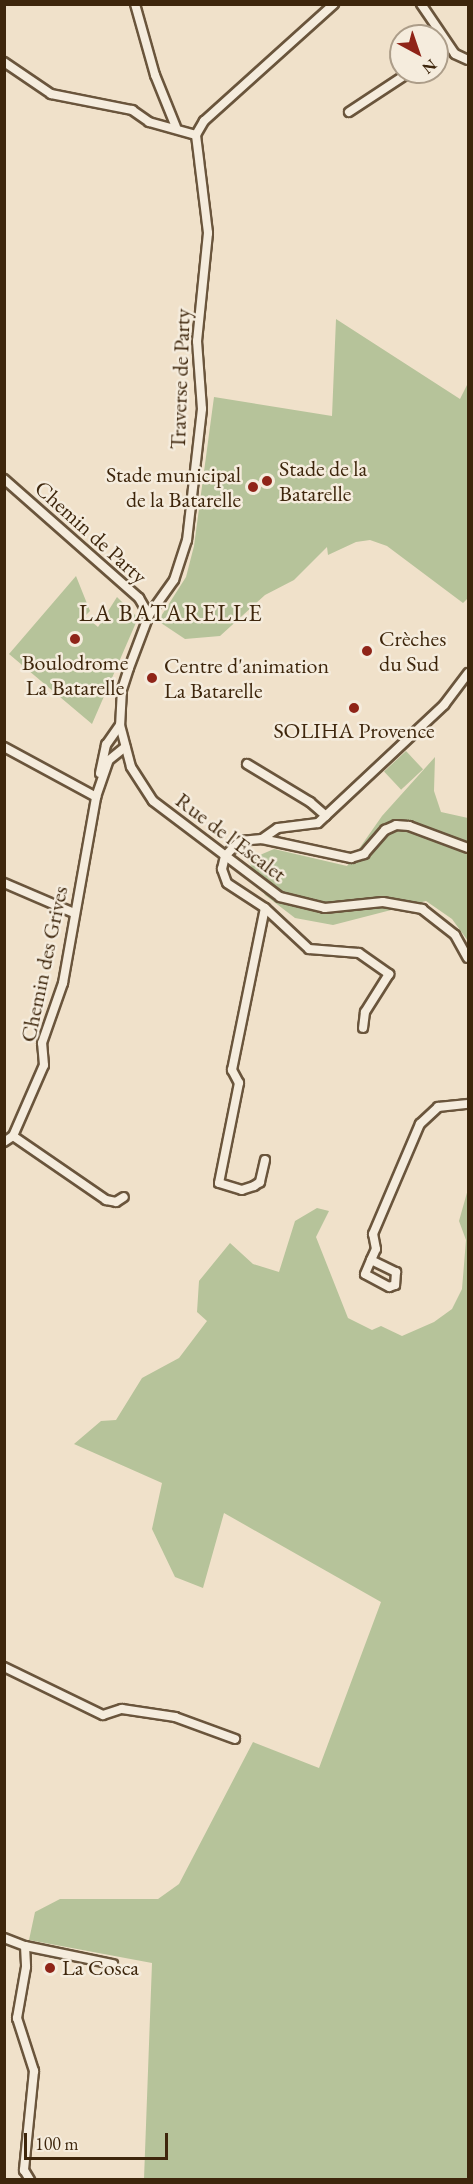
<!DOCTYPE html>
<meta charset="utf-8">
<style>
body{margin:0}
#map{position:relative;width:473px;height:2184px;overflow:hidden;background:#f0e1ca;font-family:"EB Garamond",serif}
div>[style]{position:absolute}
.green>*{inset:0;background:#b6c39a;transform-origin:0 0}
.roads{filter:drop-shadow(2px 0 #6a553c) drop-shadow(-2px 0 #6a553c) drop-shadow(0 2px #6a553c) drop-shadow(0 -2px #6a553c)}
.minor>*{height:8px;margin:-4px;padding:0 4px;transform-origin:4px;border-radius:4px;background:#f5ecdd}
.dots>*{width:16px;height:16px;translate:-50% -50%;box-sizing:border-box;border:3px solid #f5ecdd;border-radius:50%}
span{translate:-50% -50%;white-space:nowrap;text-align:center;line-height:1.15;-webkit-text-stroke:5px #f5ecdd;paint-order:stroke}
.street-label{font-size:22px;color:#3e260c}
.poi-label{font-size:22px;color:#3e260c}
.left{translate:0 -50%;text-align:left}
.right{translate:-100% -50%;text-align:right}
.neighbourhood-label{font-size:24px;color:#3e260c;letter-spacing:1.5px}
.frame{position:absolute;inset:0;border:6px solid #3e260c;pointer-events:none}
.north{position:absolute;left:389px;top:24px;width:60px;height:60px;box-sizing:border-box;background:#f5ecdd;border:2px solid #ac9d89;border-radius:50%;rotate:140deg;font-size:16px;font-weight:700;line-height:24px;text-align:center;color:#3e260c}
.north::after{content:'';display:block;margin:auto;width:21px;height:27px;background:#8f2418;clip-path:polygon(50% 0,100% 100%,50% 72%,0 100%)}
.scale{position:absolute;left:24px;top:2133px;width:144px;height:27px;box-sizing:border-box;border:3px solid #3e260c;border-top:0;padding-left:8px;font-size:18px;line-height:21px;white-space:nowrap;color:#3e260c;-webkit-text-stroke:4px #f5ecdd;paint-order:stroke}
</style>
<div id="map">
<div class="green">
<i style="clip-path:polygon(336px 319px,460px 399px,468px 383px,468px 598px,463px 603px,387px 546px,370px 540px,356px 542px,328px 555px,327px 547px,294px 580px,265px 595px,220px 636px,185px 639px,158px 621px,186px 577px,194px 546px,214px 397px,332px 416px)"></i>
<i style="clip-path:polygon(76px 576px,90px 611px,85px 616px,98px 627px,117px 597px,138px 618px,92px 724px,9px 654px)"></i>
<i style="left:406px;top:751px;width:25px;height:30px;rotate:47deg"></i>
<i style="clip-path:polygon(435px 757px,434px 791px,441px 812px,468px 818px,468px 941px,452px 919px,426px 901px,333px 925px,295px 918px,265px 895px,248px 860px,274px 849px,347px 866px,382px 816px)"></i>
<i style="clip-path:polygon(468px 1189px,468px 2179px,144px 2179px,152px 1963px,29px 1940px,35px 1912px,60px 1899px,158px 1899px,179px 1884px,253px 1742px,319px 1768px,381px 1602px,224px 1513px,203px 1588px,175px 1577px,152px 1529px,162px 1483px,74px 1444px,101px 1421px,116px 1420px,142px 1378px,179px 1358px,207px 1321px,197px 1312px,199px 1281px,230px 1243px,253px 1264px,279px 1272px,295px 1221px,317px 1208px,329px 1211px,316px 1237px,348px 1318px,372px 1330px,381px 1326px,402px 1336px,434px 1322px,452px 1309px,462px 1289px,466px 1240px,459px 1221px)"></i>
</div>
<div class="roads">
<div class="minor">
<i style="left:135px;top:4px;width:74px;rotate:74.3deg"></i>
<i style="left:155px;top:75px;width:56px;rotate:68deg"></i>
<i style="left:334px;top:4px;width:175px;rotate:138deg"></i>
<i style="left:204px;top:121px;width:16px;rotate:120deg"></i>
<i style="left:196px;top:135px;width:99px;rotate:83deg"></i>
<i style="left:208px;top:233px;width:109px;rotate:95.8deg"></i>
<i style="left:197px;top:341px;width:68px;rotate:85.8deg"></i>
<i style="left:202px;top:409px;width:132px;rotate:96.5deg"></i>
<i style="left:187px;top:540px;width:42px;rotate:108deg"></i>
<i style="left:174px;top:580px;width:43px;rotate:125.5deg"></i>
<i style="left:149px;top:615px;width:57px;rotate:110.7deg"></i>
<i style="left:129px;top:668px;width:22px;rotate:108deg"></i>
<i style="left:122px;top:689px;width:36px;rotate:93deg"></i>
<i style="left:120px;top:725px;width:43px;rotate:75.3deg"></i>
<i style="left:131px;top:767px;width:40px;rotate:57.1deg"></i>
<i style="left:153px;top:801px;width:159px;rotate:37.1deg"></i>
<i style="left:280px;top:897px;width:46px;rotate:13.7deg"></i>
<i style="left:325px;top:908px;width:58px;rotate:-5.9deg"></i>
<i style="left:383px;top:902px;width:40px;rotate:10deg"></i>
<i style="left:422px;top:909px;width:42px;rotate:38.2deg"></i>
<i style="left:455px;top:935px;width:26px;rotate:61deg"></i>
<i style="left:421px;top:4px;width:60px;rotate:55.8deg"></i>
<i style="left:455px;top:54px;width:14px;rotate:25deg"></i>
<i style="left:437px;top:54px;width:14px;rotate:-34deg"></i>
<i style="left:4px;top:62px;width:57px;rotate:34.2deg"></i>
<i style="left:51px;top:94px;width:83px;rotate:11.2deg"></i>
<i style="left:132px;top:110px;width:21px;rotate:35deg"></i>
<i style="left:149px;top:122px;width:49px;rotate:15.5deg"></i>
<i style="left:349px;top:112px;width:73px;rotate:-33.3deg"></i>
<i style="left:4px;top:479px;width:180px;rotate:41.4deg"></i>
<i style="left:139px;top:598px;width:20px;rotate:60deg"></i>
<i style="left:4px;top:747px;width:105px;rotate:28.5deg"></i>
<i style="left:247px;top:764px;width:74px;rotate:31.1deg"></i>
<i style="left:310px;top:802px;width:21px;rotate:41deg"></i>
<i style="left:100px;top:773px;width:29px;rotate:-78deg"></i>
<i style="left:106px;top:745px;width:24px;rotate:-55deg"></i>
<i style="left:262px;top:839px;width:91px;rotate:12.1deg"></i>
<i style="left:351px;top:858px;width:14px;rotate:-17deg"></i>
<i style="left:364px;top:854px;width:32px;rotate:-49deg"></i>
<i style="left:385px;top:830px;width:12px;rotate:-24deg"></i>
<i style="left:396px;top:825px;width:13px;rotate:4deg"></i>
<i style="left:409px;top:826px;width:63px;rotate:20.4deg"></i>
<i style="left:4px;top:883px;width:76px;rotate:23.2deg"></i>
<i style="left:265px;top:908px;width:60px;rotate:43deg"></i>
<i style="left:309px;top:949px;width:50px;rotate:4.6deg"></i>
<i style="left:359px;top:953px;width:37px;rotate:35deg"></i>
<i style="left:389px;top:974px;width:45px;rotate:122.3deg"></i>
<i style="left:365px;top:1012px;width:16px;rotate:97deg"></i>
<i style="left:13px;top:1136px;width:113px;rotate:34.5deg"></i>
<i style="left:106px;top:1200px;width:10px;rotate:11deg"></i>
<i style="left:116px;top:1202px;width:9px;rotate:-32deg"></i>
<i style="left:4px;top:1142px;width:11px;rotate:-34deg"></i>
<i style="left:13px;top:1136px;width:77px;rotate:-66.4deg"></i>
<i style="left:44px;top:1065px;width:22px;rotate:-95deg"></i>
<i style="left:42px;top:1043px;width:64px;rotate:-70.7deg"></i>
<i style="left:63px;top:983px;width:189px;rotate:-79.9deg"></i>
<i style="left:96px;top:797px;width:39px;rotate:-71deg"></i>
<i style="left:109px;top:760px;width:21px;rotate:-39deg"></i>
<i style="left:265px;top:1160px;width:23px;rotate:103deg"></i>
<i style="left:260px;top:1182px;width:7px;rotate:146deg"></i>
<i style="left:254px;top:1186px;width:13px;rotate:162deg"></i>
<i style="left:242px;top:1190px;width:24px;rotate:-163deg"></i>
<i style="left:219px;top:1183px;width:102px;rotate:-78.7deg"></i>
<i style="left:239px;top:1083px;width:15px;rotate:-118deg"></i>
<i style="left:232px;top:1070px;width:165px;rotate:-78.5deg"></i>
<i style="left:265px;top:908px;width:45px;rotate:-146.7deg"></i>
<i style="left:227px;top:883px;width:15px;rotate:-110deg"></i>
<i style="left:222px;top:869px;width:13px;rotate:-77deg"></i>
<i style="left:225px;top:856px;width:21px;rotate:-45deg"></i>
<i style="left:240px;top:841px;width:22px;rotate:-5deg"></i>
<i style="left:262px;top:839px;width:19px;rotate:-35deg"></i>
<i style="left:278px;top:828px;width:40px;rotate:-7.1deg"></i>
<i style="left:318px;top:823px;width:173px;rotate:-43.1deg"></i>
<i style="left:444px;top:705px;width:40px;rotate:-53deg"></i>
<i style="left:371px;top:1260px;width:28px;rotate:26deg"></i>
<i style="left:396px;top:1272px;width:13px;rotate:94deg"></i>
<i style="left:395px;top:1285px;width:6px;rotate:162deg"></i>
<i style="left:389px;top:1287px;width:27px;rotate:-152deg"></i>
<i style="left:365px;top:1274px;width:15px;rotate:-67deg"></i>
<i style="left:371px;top:1260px;width:12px;rotate:-66deg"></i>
<i style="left:376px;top:1249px;width:15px;rotate:-101deg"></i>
<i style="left:373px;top:1234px;width:120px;rotate:-66.9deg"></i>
<i style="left:420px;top:1124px;width:25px;rotate:-43deg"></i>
<i style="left:438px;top:1107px;width:30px;rotate:-6deg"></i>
<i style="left:4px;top:1667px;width:110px;rotate:25.9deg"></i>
<i style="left:103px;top:1715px;width:20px;rotate:-18deg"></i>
<i style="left:122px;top:1709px;width:54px;rotate:8.6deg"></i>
<i style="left:175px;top:1717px;width:64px;rotate:20.1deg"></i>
<i style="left:4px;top:1938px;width:22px;rotate:21deg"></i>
<i style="left:25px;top:1946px;width:90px;rotate:11.6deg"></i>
<i style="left:25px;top:1946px;width:21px;rotate:87deg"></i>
<i style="left:26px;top:1967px;width:52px;rotate:100deg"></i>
<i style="left:17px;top:2018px;width:56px;rotate:72.2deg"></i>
<i style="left:34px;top:2071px;width:100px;rotate:95.8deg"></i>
<i style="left:24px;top:2170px;width:12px;rotate:59deg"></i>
</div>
</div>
<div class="dots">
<i style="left:267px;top:481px;background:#8f2418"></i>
<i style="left:253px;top:487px;background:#8f2418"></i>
<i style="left:75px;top:639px;background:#8f2418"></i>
<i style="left:367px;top:651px;background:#8f2418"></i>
<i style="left:152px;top:678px;background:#8f2418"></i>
<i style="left:354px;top:708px;background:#8f2418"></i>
<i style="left:50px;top:1968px;background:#8f2418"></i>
</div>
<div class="street-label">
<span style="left:180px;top:379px;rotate:-88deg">Traverse de Party</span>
<span style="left:91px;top:532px;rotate:42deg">Chemin de Party</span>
<span style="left:231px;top:837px;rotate:37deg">Rue de l'Escalet</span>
<span style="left:44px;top:964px;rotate:-78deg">Chemin des Grives</span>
</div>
<div class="poi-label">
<span class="left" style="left:279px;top:481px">Stade de la<br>Batarelle</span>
<span class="right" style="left:241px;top:487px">Stade municipal<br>de la Batarelle</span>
<span class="left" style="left:379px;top:651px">Crèches<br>du Sud</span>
<span style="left:75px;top:675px">Boulodrome<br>La Batarelle</span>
<span class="left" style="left:164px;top:678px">Centre d'animation<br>La Batarelle</span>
<span style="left:354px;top:731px">SOLIHA Provence</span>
<span class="left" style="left:62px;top:1968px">La Cosca</span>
</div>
<div class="neighbourhood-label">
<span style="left:171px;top:613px">LA BATARELLE</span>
</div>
<div class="frame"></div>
<div class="north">N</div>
<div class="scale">100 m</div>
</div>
